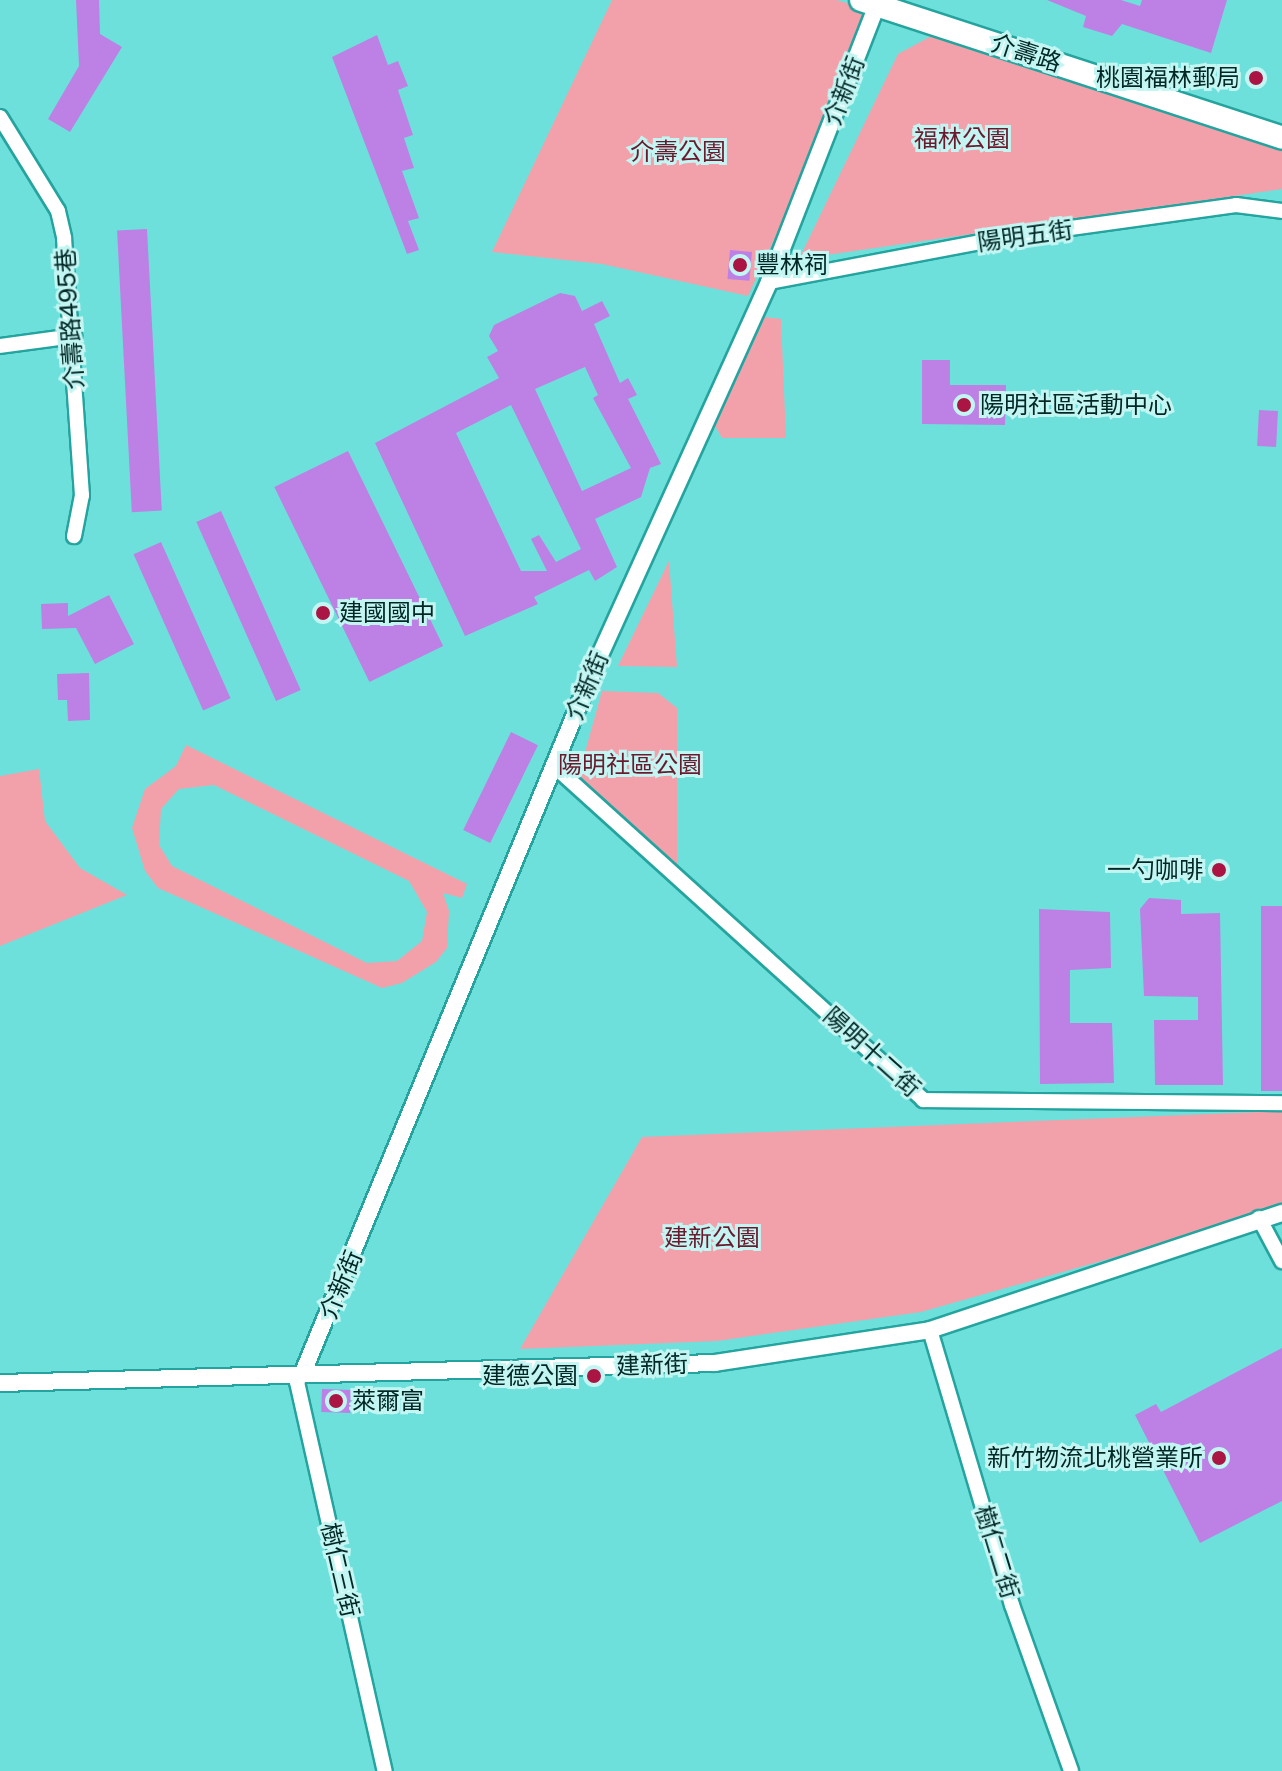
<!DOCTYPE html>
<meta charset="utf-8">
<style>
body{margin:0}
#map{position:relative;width:1282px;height:1771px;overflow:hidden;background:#6ee0db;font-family:"Public Sans","Noto Sans TC",sans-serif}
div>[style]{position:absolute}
.green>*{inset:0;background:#f2a1ab}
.building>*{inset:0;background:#bd80e4;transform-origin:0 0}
.roads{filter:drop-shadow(2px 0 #25a49f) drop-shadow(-2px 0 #25a49f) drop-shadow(0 2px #25a49f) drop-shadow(0 -2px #25a49f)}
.minor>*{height:14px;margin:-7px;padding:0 7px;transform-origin:7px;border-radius:7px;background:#fff}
.tertiary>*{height:16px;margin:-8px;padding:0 8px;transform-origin:8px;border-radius:8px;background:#fff}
.primary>*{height:22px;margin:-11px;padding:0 11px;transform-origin:11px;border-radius:11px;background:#fff}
.dots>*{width:22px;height:22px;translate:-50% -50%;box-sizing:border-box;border:4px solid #c3f6f3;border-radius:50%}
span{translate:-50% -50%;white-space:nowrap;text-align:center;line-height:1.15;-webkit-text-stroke:6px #c3f6f3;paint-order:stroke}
.street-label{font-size:24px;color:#012725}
.poi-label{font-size:24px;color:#012725}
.right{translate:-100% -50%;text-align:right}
.left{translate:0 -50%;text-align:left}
.park-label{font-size:24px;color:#691b2d}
</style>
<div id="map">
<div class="green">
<i style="clip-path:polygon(612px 0,836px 0,879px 12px,748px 296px,602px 264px,492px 252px)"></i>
<i style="clip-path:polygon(937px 33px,1282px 141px,1282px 189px,799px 259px,898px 54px)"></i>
<i style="clip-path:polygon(765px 317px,781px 319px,786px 438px,722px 438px,715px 426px)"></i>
<i style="clip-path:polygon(669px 561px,677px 667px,618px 666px)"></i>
<i style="clip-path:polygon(602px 691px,658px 693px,677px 708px,677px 867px,577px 781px)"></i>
<i style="clip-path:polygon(evenodd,186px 745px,467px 884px,462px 898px,443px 893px,449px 911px,447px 948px,436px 962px,402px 983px,382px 988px,158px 888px,145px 871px,132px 828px,145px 789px,176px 766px,186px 745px,214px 785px,409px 881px,427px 912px,422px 941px,397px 961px,367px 963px,172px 866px,159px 845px,161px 809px,179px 789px,214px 785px)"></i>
<i style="clip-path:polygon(39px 769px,45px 821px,80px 868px,127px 895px,0 946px,0 776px)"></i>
<i style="clip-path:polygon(1282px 1111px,1282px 1210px,921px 1312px,717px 1341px,520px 1349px,642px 1137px)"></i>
</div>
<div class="building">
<i style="clip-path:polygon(76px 0,99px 0,100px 34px,122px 47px,70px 132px,48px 119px,79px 66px)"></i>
<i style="clip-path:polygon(1047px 0,1121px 0,1140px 6px,1142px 0,1227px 0,1211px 53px,1122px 24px,1112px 36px,1083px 27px,1086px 16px)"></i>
<i style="clip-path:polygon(377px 35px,388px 65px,398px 61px,408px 86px,398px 90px,413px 135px,404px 138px,414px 168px,402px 171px,419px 218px,408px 221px,419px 250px,407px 254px,332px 57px)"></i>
<i style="left:147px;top:229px;width:282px;height:30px;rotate:87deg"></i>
<i style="left:730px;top:250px;width:22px;height:29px;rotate:5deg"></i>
<i style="clip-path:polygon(evenodd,560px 293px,575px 296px,582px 311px,602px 301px,610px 316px,594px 324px,620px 383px,628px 378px,637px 395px,628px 399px,661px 464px,650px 468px,641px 497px,595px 519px,617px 567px,595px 581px,589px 570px,534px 597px,538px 604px,465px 636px,375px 443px,499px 378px,487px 357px,498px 351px,489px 336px,494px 325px,560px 293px,585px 367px,598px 395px,593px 398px,631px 468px,582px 491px,535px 389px,585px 367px,560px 293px,511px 405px,581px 549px,556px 562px,539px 535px,531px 539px,547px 571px,521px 571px,456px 433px,511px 405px)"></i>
<i style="clip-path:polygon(922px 360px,950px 360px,950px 385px,1006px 385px,1005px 425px,922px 424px)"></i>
<i style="left:1259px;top:410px;width:19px;height:36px;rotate:3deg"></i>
<i style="left:348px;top:451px;width:217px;height:82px;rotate:64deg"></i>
<i style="left:221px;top:511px;width:196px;height:27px;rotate:66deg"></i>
<i style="left:161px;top:542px;width:171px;height:30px;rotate:66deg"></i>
<i style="clip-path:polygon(109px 595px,134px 644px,95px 664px,76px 628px,42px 629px,41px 604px,68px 603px,68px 616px)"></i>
<i style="clip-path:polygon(89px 673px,90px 720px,68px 721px,67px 700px,58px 700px,57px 674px)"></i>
<i style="left:511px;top:732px;width:30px;height:109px;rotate:26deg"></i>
<i style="clip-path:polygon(1149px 898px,1181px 900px,1181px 914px,1220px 913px,1223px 1085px,1155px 1085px,1154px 1020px,1198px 1020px,1198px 997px,1144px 996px,1140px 909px)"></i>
<i style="left:1261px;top:906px;width:21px;height:185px"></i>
<i style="clip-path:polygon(1039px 909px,1110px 912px,1111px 968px,1070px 970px,1070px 1023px,1112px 1023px,1114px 1083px,1040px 1084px)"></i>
<i style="clip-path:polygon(1282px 1348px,1282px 1501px,1200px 1543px,1135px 1415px,1156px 1404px,1161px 1412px)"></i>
<i style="left:322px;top:1389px;width:29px;height:23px;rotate:2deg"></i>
</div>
<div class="roads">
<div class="minor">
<i style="left:0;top:117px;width:110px;rotate:58.3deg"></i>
<i style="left:58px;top:211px;width:28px;rotate:77deg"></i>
<i style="left:64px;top:238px;width:258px;rotate:86deg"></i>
<i style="left:82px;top:495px;width:42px;rotate:101deg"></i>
<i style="left:769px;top:282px;width:248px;rotate:-10.7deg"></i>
<i style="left:1013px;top:236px;width:225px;rotate:-7.9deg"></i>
<i style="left:1236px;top:205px;width:46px;rotate:7.4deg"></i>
<i style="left:0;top:346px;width:75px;rotate:-7.7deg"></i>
<i style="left:554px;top:766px;width:498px;rotate:42.1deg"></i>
<i style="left:923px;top:1100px;width:359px;rotate:0.5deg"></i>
<i style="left:1259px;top:1218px;width:49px;rotate:61.9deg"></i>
<i style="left:930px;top:1330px;width:287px;rotate:73.4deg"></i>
<i style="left:1012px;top:1605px;width:176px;rotate:70.4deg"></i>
<i style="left:304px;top:1370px;width:14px;rotate:120deg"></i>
<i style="left:297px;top:1382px;width:399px;rotate:77.3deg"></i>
</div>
<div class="tertiary">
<i style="left:304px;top:1370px;width:762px;rotate:-67.54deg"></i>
<i style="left:595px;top:666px;width:422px;rotate:-65.6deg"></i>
<i style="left:769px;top:282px;width:297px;rotate:-68.7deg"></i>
<i style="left:0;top:1383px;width:715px;rotate:-1.6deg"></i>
<i style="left:715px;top:1363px;width:218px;rotate:-8.7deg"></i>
<i style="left:930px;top:1330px;width:371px;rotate:-18.4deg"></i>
</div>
<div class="primary">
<i style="left:861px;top:0;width:443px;rotate:18.1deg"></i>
</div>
</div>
<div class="dots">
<i style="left:1256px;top:78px;background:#aa1543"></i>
<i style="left:740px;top:265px;background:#aa1543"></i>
<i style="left:964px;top:405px;background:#aa1543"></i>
<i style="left:323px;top:613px;background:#aa1543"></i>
<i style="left:1219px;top:870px;background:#aa1543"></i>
<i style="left:594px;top:1376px;background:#aa1543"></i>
<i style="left:336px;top:1401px;background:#aa1543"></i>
<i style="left:1219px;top:1458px;background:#aa1543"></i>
</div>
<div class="street-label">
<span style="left:1026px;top:53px;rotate:18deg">介壽路</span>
<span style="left:844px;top:91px;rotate:-69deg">介新街</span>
<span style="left:1025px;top:236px;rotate:-8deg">陽明五街</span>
<span style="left:70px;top:319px;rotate:-94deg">介壽路495巷</span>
<span style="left:587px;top:686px;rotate:-67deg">介新街</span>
<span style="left:872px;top:1052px;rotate:42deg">陽明十二街</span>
<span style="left:341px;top:1285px;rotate:-67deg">介新街</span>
<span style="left:652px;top:1365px;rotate:-2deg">建新街</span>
<span style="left:997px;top:1552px;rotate:73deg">樹仁二街</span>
<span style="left:340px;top:1570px;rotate:77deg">樹仁三街</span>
</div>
<div class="poi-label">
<span class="right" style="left:1240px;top:78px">桃園福林郵局</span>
<span class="left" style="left:756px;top:265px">豐林祠</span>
<span class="left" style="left:980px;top:405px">陽明社區活動中心</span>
<span class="left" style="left:339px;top:613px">建國國中</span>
<span class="right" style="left:1203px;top:870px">一勺咖啡</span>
<span class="right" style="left:578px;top:1376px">建德公園</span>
<span class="left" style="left:352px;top:1401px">萊爾富</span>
<span class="right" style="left:1203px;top:1458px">新竹物流北桃營業所</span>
</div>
<div class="park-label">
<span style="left:962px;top:139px">福林公園</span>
<span style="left:678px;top:152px">介壽公園</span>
<span style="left:630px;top:765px">陽明社區公園</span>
<span style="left:712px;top:1238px">建新公園</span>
</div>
</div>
